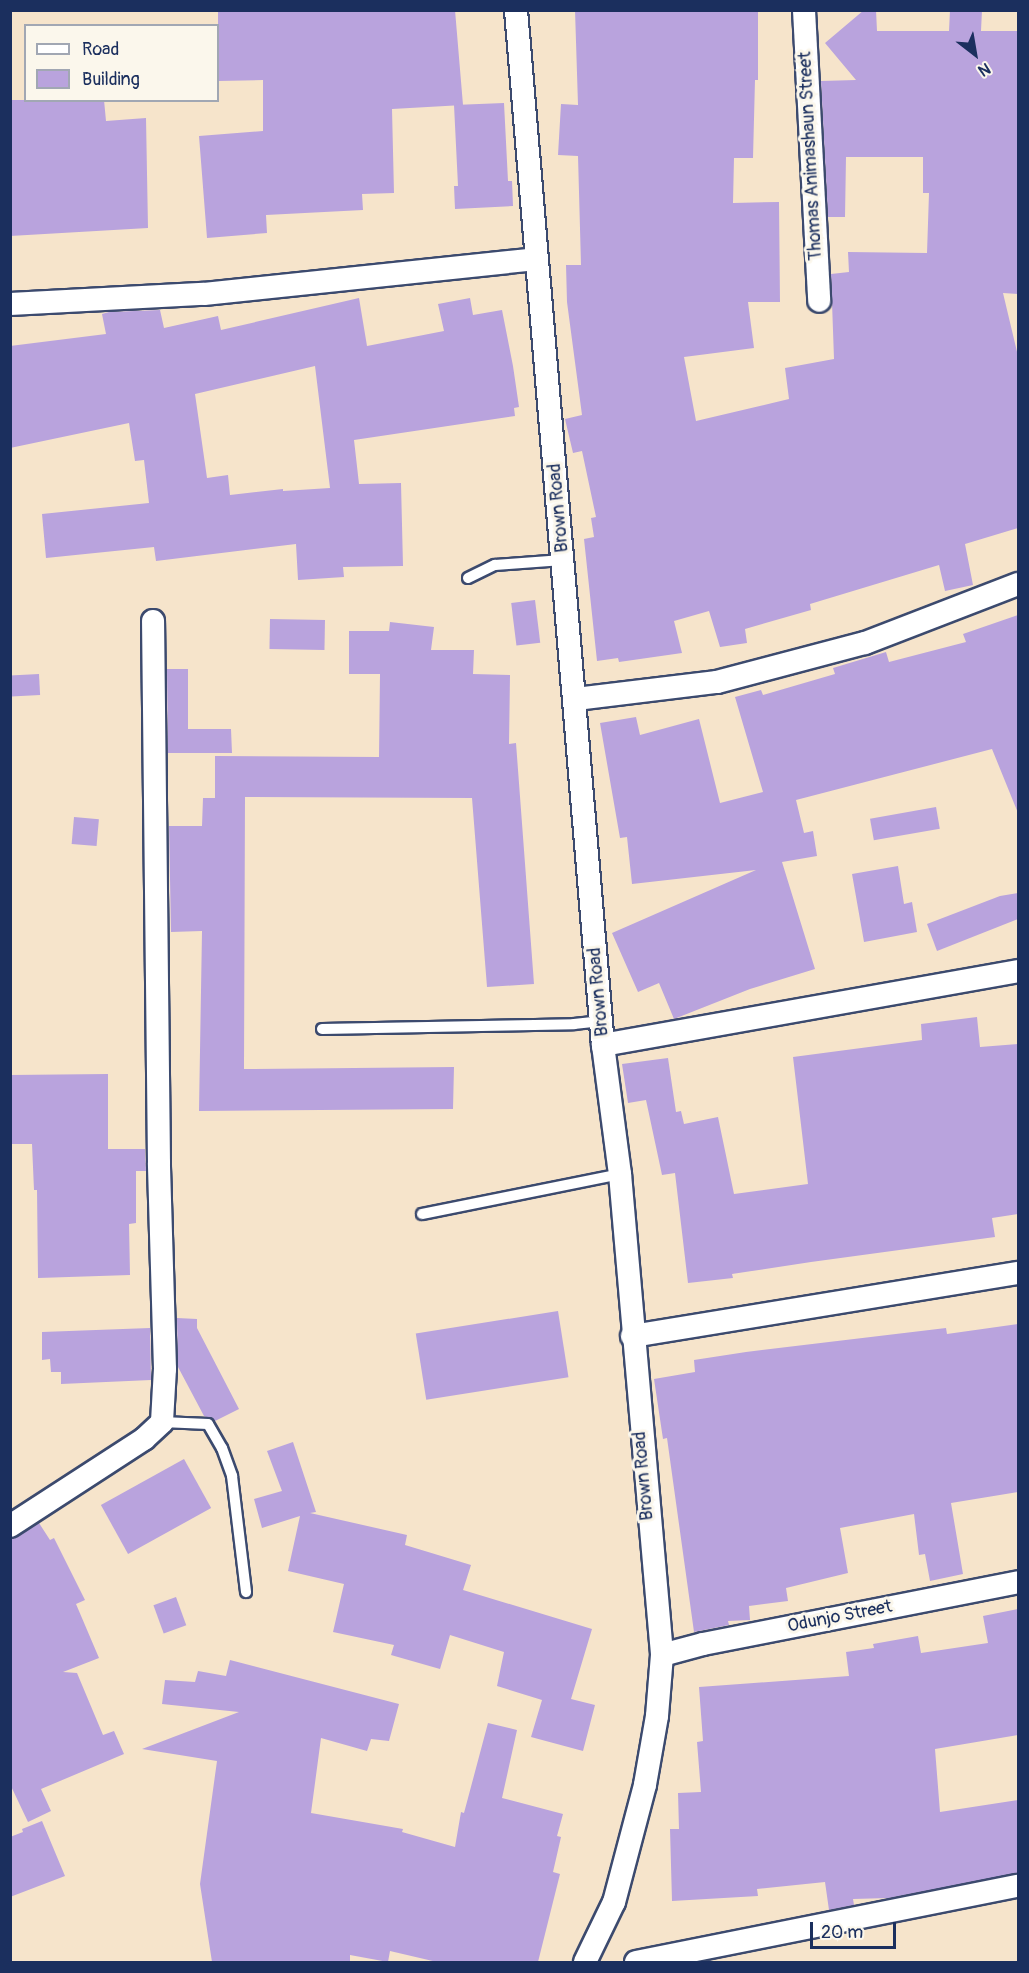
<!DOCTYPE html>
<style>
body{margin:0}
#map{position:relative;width:1029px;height:1973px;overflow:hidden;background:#f6e4cb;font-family:Pangolin,sans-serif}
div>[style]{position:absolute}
.building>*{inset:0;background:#b9a3dd;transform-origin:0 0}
.roads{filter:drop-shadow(2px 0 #3c4a6e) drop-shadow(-2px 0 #3c4a6e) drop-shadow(0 2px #3c4a6e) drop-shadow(0 -2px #3c4a6e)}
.lane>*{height:10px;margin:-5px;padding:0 5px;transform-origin:5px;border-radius:5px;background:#fff}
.street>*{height:22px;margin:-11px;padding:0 11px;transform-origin:11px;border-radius:11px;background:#fff}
span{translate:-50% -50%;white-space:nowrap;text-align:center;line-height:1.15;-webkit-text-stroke:6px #fbf7ec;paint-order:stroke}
.street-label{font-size:18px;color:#1b2f5e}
.frame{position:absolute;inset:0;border:12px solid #1b2f5e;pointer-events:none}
.legend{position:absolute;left:24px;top:24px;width:195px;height:78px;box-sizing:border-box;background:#fbf7ec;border:2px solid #a1a7b3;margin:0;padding:8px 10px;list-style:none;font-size:18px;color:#1b2f5e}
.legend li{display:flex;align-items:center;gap:12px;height:30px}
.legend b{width:30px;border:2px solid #a1a7b3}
.north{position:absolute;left:945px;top:24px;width:60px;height:60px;-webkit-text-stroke:4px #fbf7ec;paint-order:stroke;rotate:149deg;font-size:16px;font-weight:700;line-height:24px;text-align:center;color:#1b2f5e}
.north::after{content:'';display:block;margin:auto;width:21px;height:27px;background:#1b2f5e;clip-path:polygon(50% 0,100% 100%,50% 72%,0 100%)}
.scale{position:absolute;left:810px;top:1922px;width:86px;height:27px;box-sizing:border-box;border:3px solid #1b2f5e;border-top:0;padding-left:8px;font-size:18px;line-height:21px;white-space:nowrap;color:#1b2f5e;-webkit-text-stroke:4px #fbf7ec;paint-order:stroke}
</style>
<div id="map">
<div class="building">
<i style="clip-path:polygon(218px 10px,455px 10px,463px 105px,392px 109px,394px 193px,362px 194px,363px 210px,266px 215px,267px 233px,207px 238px,199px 136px,263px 131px,263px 80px,218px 81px)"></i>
<i style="clip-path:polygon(575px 10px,758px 10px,758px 80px,755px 80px,753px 158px,734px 158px,733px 203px,779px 202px,780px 302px,748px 302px,754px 348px,684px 357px,696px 421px,789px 399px,785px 368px,834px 359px,831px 274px,849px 272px,848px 252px,927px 253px,929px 193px,923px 193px,923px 157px,846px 157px,845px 217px,828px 217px,821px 81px,856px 80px,825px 43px,864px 10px,876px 10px,877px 31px,949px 31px,950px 10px,982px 10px,981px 31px,1018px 31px,1018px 294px,1003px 293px,1018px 356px,1018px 528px,965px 544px,973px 585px,945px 591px,939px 565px,810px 604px,811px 610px,745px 629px,747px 643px,720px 647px,709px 611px,674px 621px,682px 653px,619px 662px,618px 658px,597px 661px,584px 539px,594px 537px,591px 518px,596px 517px,582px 451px,573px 453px,565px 419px,582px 415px,567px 302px,566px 265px,581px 265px,578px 156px,558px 155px,561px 104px,578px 105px)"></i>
<i style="clip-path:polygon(10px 100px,104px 100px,106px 121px,146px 118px,148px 228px,10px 236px)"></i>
<i style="clip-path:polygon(504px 103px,508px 181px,512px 181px,513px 206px,455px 209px,454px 186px,458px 186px,454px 105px)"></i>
<i style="clip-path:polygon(evenodd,359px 298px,367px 346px,444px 331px,438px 304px,470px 298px,473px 315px,502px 310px,513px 366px,519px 407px,514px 408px,515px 416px,354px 440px,359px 484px,401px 483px,403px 566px,343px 567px,344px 577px,298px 580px,296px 544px,156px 561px,154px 547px,46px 558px,42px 514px,149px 503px,144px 460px,135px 461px,129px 423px,10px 448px,10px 346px,106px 334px,102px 314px,109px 312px,160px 310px,164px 328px,218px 316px,221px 330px,359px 298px,315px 366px,330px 488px,283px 491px,283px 489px,230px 495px,228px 475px,207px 478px,195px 394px,315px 366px)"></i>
<i style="left:535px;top:600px;width:43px;height:24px;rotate:83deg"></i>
<i style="clip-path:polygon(1018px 615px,1018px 813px,992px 749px,796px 800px,804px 833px,813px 831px,817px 856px,782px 862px,815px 969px,750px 989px,674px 1019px,659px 983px,638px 992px,612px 933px,756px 870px,632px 884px,627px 837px,620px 838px,600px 723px,636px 717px,640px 735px,699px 719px,720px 803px,763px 792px,735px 697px,761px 690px,763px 695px,835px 674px,833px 668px,886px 652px,889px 662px,966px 642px,963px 634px)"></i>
<i style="left:270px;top:619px;width:55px;height:30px;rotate:1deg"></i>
<i style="clip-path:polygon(390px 622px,434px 627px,431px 650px,474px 650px,473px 674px,510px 675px,509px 744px,516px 743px,534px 984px,487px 987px,472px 798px,245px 797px,244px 1069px,454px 1067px,453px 1109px,199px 1111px,202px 931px,171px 932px,169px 826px,202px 826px,203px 798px,215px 798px,215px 756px,379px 757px,380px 674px,349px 674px,349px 631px,389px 631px)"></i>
<i style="clip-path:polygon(167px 669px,188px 669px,188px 729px,231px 729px,232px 753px,168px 753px)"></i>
<i style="left:39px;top:674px;width:21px;height:29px;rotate:87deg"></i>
<i style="left:936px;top:807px;width:22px;height:67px;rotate:80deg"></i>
<i style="left:74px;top:817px;width:25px;height:27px;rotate:5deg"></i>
<i style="clip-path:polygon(898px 866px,904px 904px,912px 902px,917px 932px,864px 942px,852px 874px)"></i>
<i style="clip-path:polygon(1018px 893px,1018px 919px,937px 951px,927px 924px,1000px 896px)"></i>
<i style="clip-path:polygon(977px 1017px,980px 1047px,1018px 1044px,1018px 1214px,992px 1218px,995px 1237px,811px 1262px,732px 1274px,733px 1278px,688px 1283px,675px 1173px,662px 1175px,646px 1100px,628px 1103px,622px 1064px,668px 1058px,676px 1112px,681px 1111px,684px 1124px,718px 1117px,734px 1194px,808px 1184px,793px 1057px,922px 1040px,921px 1024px)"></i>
<i style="clip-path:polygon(108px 1074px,108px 1149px,145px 1149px,146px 1171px,136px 1171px,136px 1223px,129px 1224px,130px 1275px,38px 1278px,37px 1190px,34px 1190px,32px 1144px,10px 1144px,10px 1075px)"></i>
<i style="left:558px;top:1311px;width:67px;height:144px;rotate:81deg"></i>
<i style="clip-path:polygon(177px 1318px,197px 1319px,197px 1328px,239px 1409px,215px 1421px,204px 1416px,178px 1367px)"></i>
<i style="clip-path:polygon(1018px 1324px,1018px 1492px,951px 1503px,963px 1574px,930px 1581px,925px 1554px,919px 1555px,914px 1514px,840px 1528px,848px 1573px,786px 1588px,788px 1601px,749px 1606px,750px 1620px,728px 1621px,729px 1625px,694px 1632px,667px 1438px,663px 1439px,654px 1379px,695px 1372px,694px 1360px,746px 1352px,946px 1328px,947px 1334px)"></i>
<i style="clip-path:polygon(150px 1328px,151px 1380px,61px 1384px,61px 1372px,51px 1372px,50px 1359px,42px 1360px,42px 1332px)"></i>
<i style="clip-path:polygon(293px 1442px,316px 1512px,310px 1513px,407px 1535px,405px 1545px,471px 1565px,463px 1590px,592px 1629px,571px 1699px,595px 1705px,583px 1751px,531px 1737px,542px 1700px,497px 1686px,504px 1652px,450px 1635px,440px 1669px,391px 1655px,394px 1645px,333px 1632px,344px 1584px,288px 1571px,300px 1516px,262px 1528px,254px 1499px,282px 1491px,267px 1451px)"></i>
<i style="left:184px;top:1459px;width:56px;height:95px;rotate:61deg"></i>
<i style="clip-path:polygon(39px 1523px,50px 1540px,54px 1538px,85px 1600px,76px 1604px,99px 1658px,63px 1672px,77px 1673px,103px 1735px,114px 1731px,124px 1754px,41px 1789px,51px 1811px,28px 1822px,10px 1784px,10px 1539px)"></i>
<i style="left:176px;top:1597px;width:30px;height:24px;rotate:70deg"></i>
<i style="clip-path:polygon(1018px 1609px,1018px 1735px,935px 1749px,940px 1812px,1018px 1800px,1018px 1873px,889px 1898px,853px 1899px,854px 1905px,829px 1910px,825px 1882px,757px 1889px,758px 1896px,672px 1901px,670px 1829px,679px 1829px,678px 1793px,701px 1792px,697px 1742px,703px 1741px,699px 1687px,849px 1676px,846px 1652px,874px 1648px,873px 1644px,918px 1636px,921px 1653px,988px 1643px,983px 1616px)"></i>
<i style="clip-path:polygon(230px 1660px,399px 1704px,389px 1741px,371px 1739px,367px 1751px,321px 1738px,311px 1813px,403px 1829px,402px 1832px,455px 1847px,461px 1812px,464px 1813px,488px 1723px,517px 1730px,502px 1798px,563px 1814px,557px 1836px,561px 1837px,553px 1872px,560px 1874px,538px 1962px,437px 1962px,390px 1951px,388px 1962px,350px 1955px,350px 1962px,212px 1962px,200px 1884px,217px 1761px,142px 1749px,239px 1712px,162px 1704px,165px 1680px,195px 1682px,198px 1671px,226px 1676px)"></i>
<i style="clip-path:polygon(42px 1821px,65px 1876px,10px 1897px,10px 1837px,23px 1832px,22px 1829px)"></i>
</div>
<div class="roads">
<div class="lane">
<i style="left:468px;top:578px;width:30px;rotate:-26deg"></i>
<i style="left:495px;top:565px;width:68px;rotate:-4.2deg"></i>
<i style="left:322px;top:1029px;width:252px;rotate:-1.1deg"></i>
<i style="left:574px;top:1024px;width:28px;rotate:-6deg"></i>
<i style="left:422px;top:1214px;width:202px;rotate:-11.4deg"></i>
<i style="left:162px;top:1422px;width:46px;rotate:2.5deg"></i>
<i style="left:208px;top:1424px;width:28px;rotate:60deg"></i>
<i style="left:222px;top:1448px;width:30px;rotate:70deg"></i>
<i style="left:232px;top:1476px;width:117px;rotate:83.1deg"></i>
</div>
<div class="street">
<i style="left:516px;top:10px;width:1039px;rotate:85.2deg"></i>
<i style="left:603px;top:1045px;width:130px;rotate:82.5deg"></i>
<i style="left:620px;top:1174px;width:483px;rotate:85deg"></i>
<i style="left:662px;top:1655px;width:61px;rotate:94.7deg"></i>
<i style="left:657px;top:1716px;width:70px;rotate:99.9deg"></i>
<i style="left:645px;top:1785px;width:121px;rotate:104.8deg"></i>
<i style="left:614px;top:1902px;width:67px;rotate:115.8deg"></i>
<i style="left:804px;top:10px;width:291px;rotate:87deg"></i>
<i style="left:10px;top:304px;width:194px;rotate:-3deg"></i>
<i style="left:204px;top:294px;width:334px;rotate:-6deg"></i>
<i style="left:576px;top:699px;width:142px;rotate:-6.9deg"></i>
<i style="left:717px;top:682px;width:153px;rotate:-14.8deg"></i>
<i style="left:865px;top:643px;width:164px;rotate:-21.1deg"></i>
<i style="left:603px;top:1045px;width:422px;rotate:-10.1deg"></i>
<i style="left:632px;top:1336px;width:391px;rotate:-9.3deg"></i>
<i style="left:10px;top:1526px;width:160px;rotate:-33deg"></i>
<i style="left:144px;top:1439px;width:25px;rotate:-43deg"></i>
<i style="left:162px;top:1422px;width:53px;rotate:-86.8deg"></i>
<i style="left:165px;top:1369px;width:206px;rotate:-91.7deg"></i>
<i style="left:159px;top:1163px;width:542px;rotate:-90.63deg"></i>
<i style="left:662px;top:1655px;width:42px;rotate:-15deg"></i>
<i style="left:703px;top:1644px;width:321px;rotate:-11.1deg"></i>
<i style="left:636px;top:1962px;width:389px;rotate:-11.3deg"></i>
</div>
</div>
<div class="street-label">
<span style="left:811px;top:156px;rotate:-93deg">Thomas Animashaun Street</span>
<span style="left:559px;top:508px;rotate:-95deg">Brown Road</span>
<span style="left:599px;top:992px;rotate:-95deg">Brown Road</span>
<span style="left:644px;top:1476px;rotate:-95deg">Brown Road</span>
<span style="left:840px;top:1617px;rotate:-11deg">Odunjo Street</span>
</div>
<div class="frame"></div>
<ul class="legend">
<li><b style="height:8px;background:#fff"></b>Road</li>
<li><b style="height:16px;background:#b9a3dd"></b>Building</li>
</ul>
<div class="north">N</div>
<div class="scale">20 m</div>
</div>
